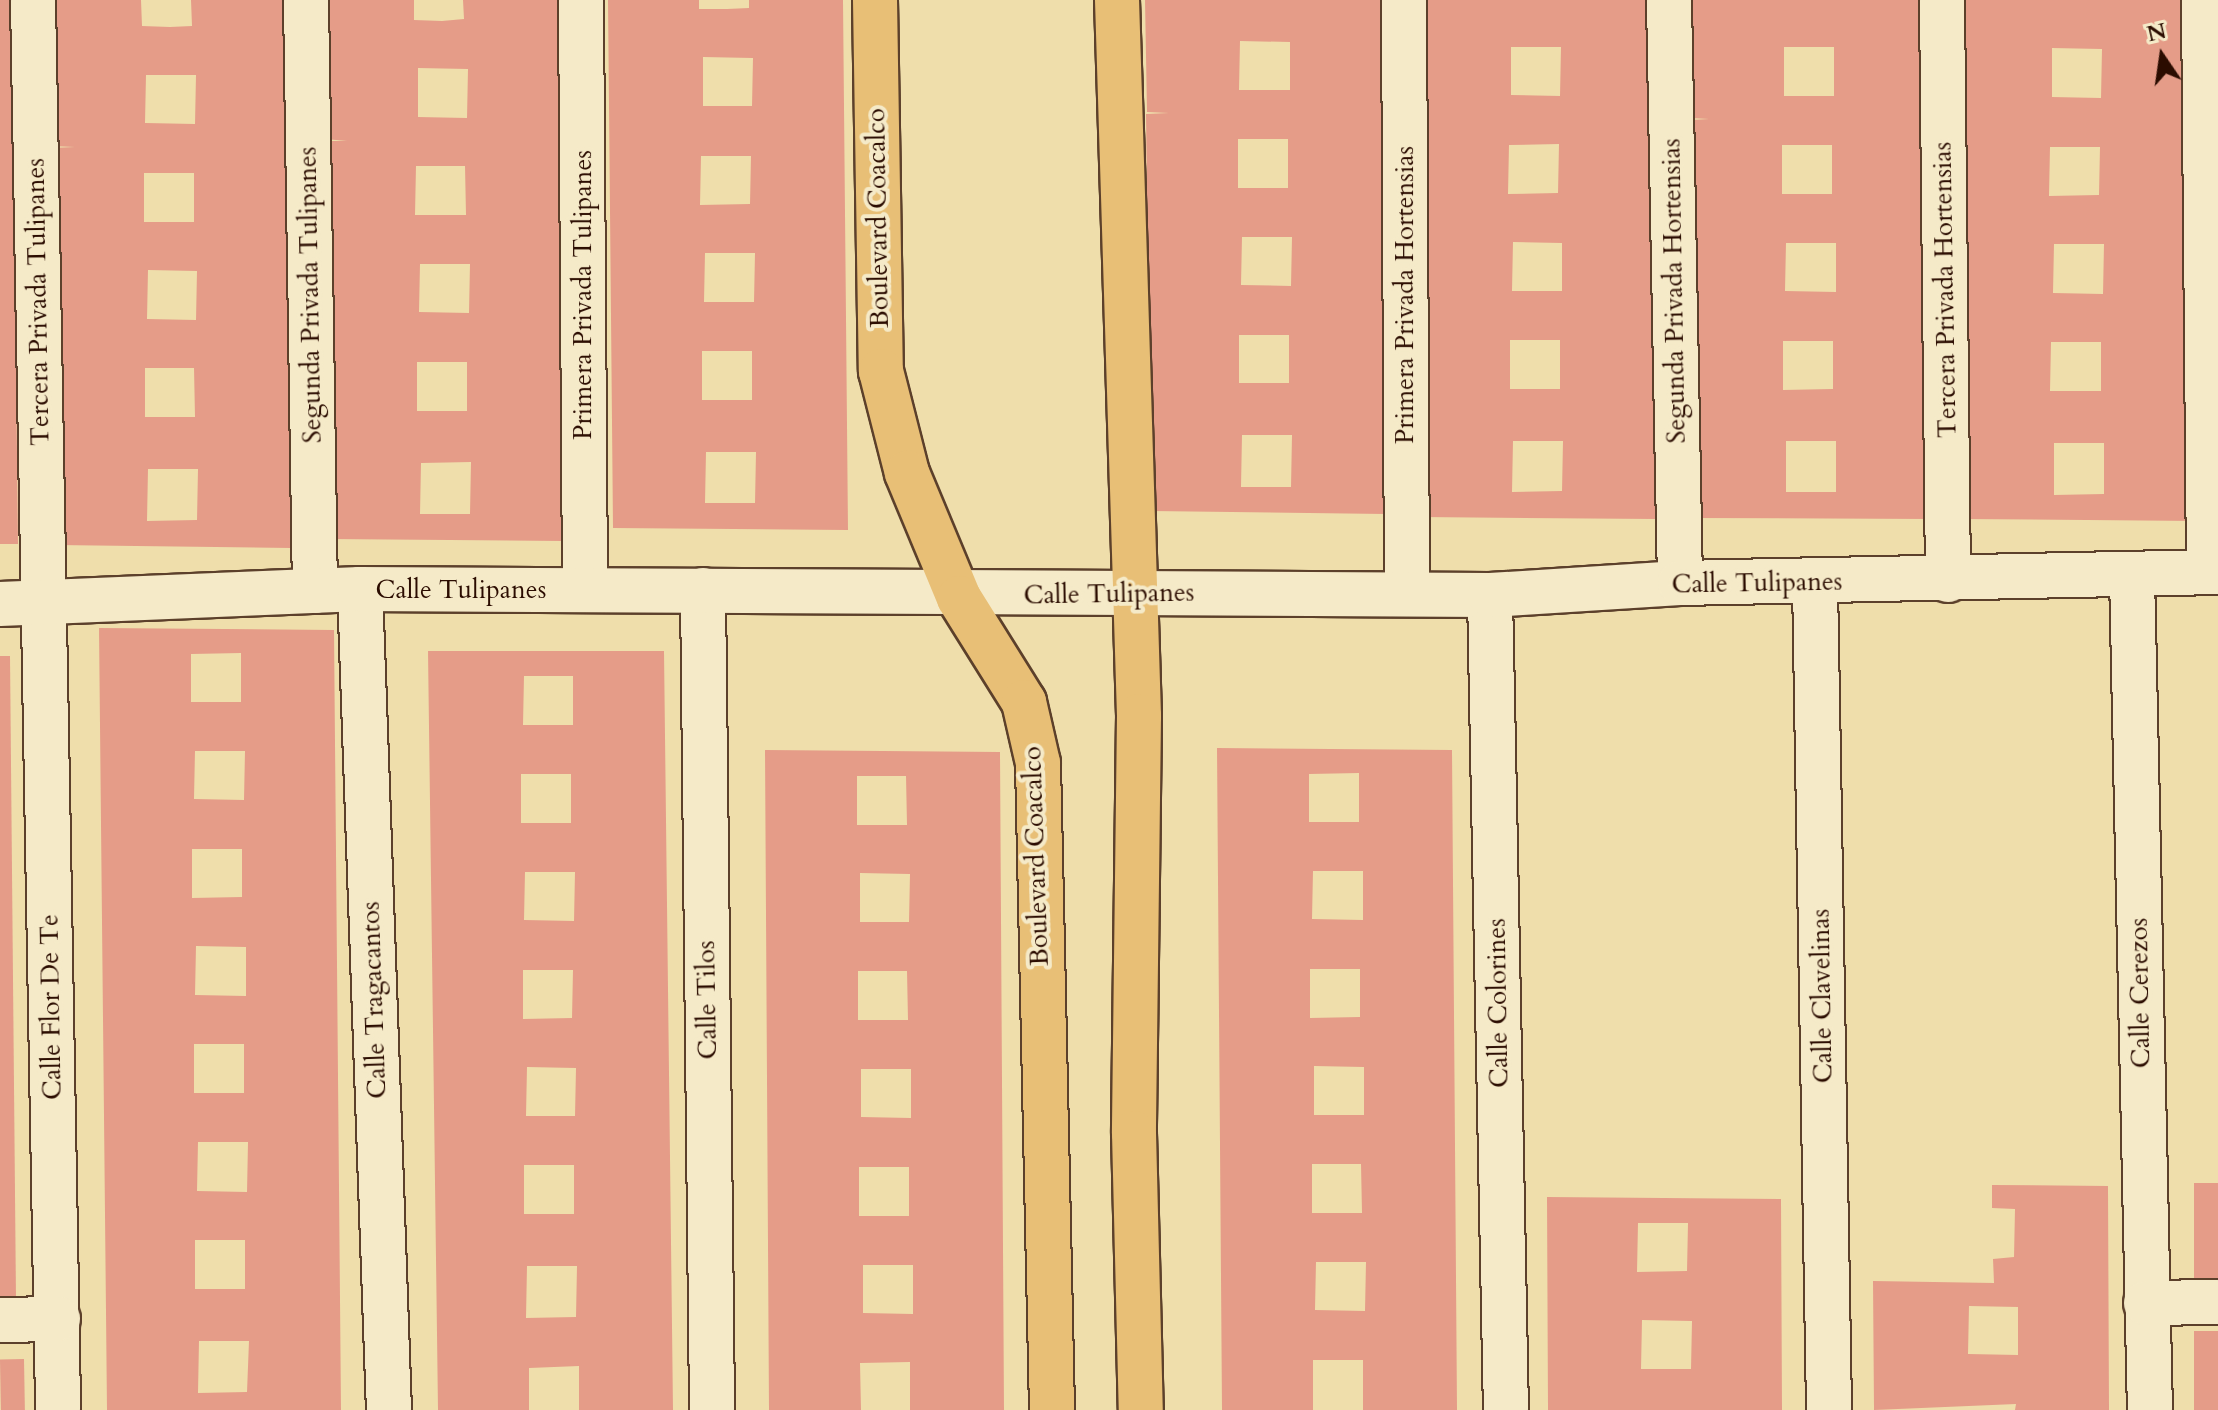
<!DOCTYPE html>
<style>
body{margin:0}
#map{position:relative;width:2218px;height:1410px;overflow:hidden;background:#efdeab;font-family:Cardo,serif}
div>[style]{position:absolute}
.building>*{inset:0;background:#e59c88;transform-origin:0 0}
.roads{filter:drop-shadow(2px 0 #5c402b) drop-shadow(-2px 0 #5c402b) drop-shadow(0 2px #5c402b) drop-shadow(0 -2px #5c402b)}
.minor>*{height:44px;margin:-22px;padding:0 22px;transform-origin:22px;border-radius:22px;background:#f5eac8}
.major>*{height:44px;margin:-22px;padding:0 22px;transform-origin:22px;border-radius:22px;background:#e8bf76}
span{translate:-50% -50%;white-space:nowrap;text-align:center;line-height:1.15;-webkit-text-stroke:8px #f5eac8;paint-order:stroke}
.street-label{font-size:26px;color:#2b0c00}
.north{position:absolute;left:2122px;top:16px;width:80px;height:80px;-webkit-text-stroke:6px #f5eac8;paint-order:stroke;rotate:347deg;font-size:22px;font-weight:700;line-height:32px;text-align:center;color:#2b0c00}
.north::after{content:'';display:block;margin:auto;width:28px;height:36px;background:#2b0c00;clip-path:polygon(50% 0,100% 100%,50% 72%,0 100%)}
</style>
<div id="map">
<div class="building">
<i style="clip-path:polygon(0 0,12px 0,18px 544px,0 544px)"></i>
<i style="clip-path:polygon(evenodd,51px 0,141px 0,142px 26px,170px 27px,192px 26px,191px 0,285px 0,291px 548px,56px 545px,52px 148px,75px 147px,52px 146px,51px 0,146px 75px,196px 75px,195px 124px,145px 123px,146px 75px,51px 0,144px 173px,194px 173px,194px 222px,144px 222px,144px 173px,51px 0,148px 270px,197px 271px,196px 320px,147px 319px,148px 270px,51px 0,145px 368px,194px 368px,195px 417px,145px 417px,145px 368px,51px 0,148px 469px,198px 469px,197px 520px,147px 521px,148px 469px)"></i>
<i style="clip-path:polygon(evenodd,323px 0,414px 0,414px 20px,442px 21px,464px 19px,463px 0,558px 0,563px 541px,328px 539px,324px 141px,347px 141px,325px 139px,323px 0,418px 68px,468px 69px,467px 118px,418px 117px,418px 68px,323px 0,416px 166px,465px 166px,466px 215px,415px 215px,416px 166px,323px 0,420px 264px,470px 264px,469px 313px,419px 312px,420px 264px,323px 0,417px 362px,467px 362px,467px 411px,417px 411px,417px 362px,323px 0,471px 462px,470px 514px,420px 514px,421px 463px,471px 462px)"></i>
<i style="clip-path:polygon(evenodd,608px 0,699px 0,699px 9px,727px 9px,749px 8px,749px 0,843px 0,848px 530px,613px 528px,608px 0,703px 57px,753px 58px,752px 106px,703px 106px,703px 57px,608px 0,701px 156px,751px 156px,750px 204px,700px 205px,701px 156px,608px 0,705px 253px,755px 253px,754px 302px,704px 302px,705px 253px,608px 0,702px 351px,752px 351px,752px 400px,702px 400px,702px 351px,608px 0,706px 452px,756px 452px,755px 503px,705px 503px,706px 452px)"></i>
<i style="clip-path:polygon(evenodd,1145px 0,1380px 0,1385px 514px,1151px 511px,1146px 114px,1169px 113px,1147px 112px,1145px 0,1240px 41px,1290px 42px,1290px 90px,1239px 90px,1240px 41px,1145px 0,1238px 139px,1288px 139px,1288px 188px,1238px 188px,1238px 139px,1145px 0,1242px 237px,1292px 237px,1291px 286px,1241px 285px,1242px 237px,1145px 0,1239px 335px,1289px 335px,1289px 383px,1239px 383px,1239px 335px,1145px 0,1242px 435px,1292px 435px,1291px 487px,1241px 487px,1242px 435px)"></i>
<i style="clip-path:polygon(evenodd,1415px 0,1651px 0,1656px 519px,1421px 517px,1415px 0,1511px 47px,1561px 47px,1560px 96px,1511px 95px,1511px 47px,1415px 0,1559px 144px,1558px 193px,1508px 194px,1509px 145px,1559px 144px,1415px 0,1513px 242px,1562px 243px,1562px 291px,1512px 291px,1513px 242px,1415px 0,1510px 340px,1560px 340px,1560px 389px,1510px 389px,1510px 340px,1415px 0,1513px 441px,1563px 441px,1562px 491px,1512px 492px,1513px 441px)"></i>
<i style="clip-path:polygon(evenodd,1689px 0,1924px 0,1930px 519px,1695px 518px,1691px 120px,1709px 119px,1691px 118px,1689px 0,1784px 47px,1834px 47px,1834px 96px,1784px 96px,1784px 47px,1689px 0,1782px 145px,1832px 145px,1832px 194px,1782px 194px,1782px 145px,1689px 0,1786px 243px,1836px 243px,1836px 292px,1785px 291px,1786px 243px,1689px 0,1783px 341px,1833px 341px,1833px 389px,1783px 390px,1783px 341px,1689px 0,1786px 441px,1836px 441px,1836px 492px,1786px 492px,1786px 441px)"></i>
<i style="clip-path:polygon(evenodd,1957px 0,2192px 0,2197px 521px,1962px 519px,1957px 0,2052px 48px,2102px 49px,2101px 98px,2052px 97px,2052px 48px,1957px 0,2050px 147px,2100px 147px,2099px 195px,2049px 196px,2050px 147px,1957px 0,2054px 244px,2104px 244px,2103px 294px,2053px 293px,2054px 244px,1957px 0,2051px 342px,2101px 342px,2101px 391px,2050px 391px,2051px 342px,1957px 0,2054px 443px,2104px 443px,2104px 494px,2054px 495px,2054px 443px)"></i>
<i style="clip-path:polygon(evenodd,99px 628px,334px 630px,341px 1410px,107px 1410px,99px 628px,241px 653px,241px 702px,191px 702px,191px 654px,241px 653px,99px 628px,195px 751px,245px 751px,244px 800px,194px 799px,195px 751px,99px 628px,192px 849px,242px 849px,242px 897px,192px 898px,192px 849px,99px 628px,196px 946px,246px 947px,246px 996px,195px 995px,196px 946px,99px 628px,194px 1044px,244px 1044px,244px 1093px,194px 1093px,194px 1044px,99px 628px,198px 1142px,248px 1142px,247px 1192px,197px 1191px,198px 1142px,99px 628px,195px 1240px,245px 1240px,245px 1289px,195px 1289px,195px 1240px,99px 628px,199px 1341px,249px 1341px,247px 1392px,198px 1393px,199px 1341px)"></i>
<i style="clip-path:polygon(evenodd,428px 651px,664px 651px,673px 1410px,579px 1410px,579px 1366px,529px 1368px,529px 1410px,438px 1410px,428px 651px,524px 676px,573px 676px,573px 725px,523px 725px,524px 676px,428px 651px,521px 774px,571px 774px,571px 823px,521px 823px,521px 774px,428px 651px,525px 872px,575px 872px,574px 921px,524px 920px,525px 872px,428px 651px,523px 970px,573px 970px,572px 1018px,523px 1019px,523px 970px,428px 651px,527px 1067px,576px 1068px,575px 1116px,526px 1116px,527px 1067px,428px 651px,524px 1165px,574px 1165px,574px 1214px,524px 1214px,524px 1165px,428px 651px,527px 1266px,577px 1266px,576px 1317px,526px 1318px,527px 1266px)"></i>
<i style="clip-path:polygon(0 656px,10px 656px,16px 1300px,0 1300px)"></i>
<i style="clip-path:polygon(evenodd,1217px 748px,1452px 750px,1457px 1410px,1363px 1410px,1363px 1360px,1313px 1360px,1313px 1410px,1222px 1410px,1217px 748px,1359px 773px,1359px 822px,1309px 822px,1309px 774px,1359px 773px,1217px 748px,1313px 871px,1363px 871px,1363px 920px,1312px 919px,1313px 871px,1217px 748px,1310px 969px,1360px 969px,1360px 1017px,1310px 1018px,1310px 969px,1217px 748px,1314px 1066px,1364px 1067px,1364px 1115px,1314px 1115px,1314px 1066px,1217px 748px,1312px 1164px,1361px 1164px,1362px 1213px,1312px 1213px,1312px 1164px,1217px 748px,1316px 1262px,1366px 1262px,1365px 1311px,1315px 1310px,1316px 1262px)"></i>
<i style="clip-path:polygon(evenodd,765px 750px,1000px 752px,1004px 1410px,910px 1410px,910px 1362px,860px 1363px,861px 1410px,769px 1410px,765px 750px,857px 776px,906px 776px,907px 825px,857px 825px,857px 776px,765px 750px,860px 873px,910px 874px,909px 922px,860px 922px,860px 873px,765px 750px,858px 971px,907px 971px,908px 1020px,858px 1020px,858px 971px,765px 750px,861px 1069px,911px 1069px,911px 1118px,861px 1117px,861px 1069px,765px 750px,859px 1167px,909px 1167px,909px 1216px,859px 1216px,859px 1167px,765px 750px,863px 1265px,913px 1265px,913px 1314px,863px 1313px,863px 1265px)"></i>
<i style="left:2194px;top:1183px;width:24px;height:97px"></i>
<i style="clip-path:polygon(evenodd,1992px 1185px,2108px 1186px,2109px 1410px,2015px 1410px,2016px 1404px,1874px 1410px,1873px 1281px,1994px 1283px,1993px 1259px,2014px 1257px,2015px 1209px,1992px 1208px,1992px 1185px,1969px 1306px,2018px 1307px,2018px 1355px,1968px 1354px,1969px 1306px)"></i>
<i style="clip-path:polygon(evenodd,1547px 1197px,1781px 1199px,1782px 1410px,1548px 1410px,1547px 1197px,1638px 1223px,1688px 1223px,1687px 1271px,1637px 1272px,1638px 1223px,1547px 1197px,1642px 1320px,1692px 1321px,1691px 1369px,1641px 1369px,1642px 1320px)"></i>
<i style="left:2194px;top:1331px;width:24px;height:79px"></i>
<i style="left:24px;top:1359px;width:51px;height:24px;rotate:89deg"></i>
</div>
<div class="roads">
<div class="minor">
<i style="left:33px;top:0;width:1410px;rotate:88.98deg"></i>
<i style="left:306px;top:0;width:591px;rotate:89.13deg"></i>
<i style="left:581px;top:0;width:590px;rotate:89.61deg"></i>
<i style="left:1404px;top:0;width:590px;rotate:89.71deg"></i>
<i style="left:1669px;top:0;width:583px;rotate:88.92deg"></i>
<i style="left:1942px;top:0;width:580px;rotate:89.41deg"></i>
<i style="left:2204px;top:0;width:572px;rotate:89.5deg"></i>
<i style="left:2132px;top:575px;width:835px;rotate:88.77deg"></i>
<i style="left:1815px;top:582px;width:828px;rotate:89.03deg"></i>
<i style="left:360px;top:589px;width:822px;rotate:87.98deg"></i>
<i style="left:703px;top:590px;width:820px;rotate:89.37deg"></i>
<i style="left:1490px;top:595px;width:815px;rotate:88.88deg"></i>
<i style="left:0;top:604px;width:360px;rotate:-2.4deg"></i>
<i style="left:360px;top:589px;width:1130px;rotate:0.3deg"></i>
<i style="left:1490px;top:595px;width:190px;rotate:-3.6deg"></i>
<i style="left:1680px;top:583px;width:538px;rotate:-1.17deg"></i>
<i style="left:2146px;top:1303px;width:72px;rotate:-0.8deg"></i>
<i style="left:0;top:1320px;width:58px;rotate:-1deg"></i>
</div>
<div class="major">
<i style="left:875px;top:0;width:371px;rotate:89.1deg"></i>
<i style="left:881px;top:371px;width:105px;rotate:75.7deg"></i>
<i style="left:907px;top:473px;width:135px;rotate:67.4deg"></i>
<i style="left:959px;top:598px;width:123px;rotate:58deg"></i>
<i style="left:1024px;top:702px;width:63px;rotate:77.1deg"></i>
<i style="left:1038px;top:763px;width:647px;rotate:88.76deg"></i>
<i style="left:1117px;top:0;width:716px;rotate:88.24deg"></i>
<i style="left:1139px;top:716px;width:417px;rotate:90.7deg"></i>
<i style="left:1134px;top:1133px;width:277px;rotate:88.6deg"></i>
</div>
</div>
<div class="street-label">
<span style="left:878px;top:218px;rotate:-91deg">Boulevard Coacalco</span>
<span style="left:1945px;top:290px;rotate:-91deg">Tercera Privada Hortensias</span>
<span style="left:1674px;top:291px;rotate:-91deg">Segunda Privada Hortensias</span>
<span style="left:310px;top:295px;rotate:-91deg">Segunda Privada Tulipanes</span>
<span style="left:583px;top:295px;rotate:-90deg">Primera Privada Tulipanes</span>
<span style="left:1405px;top:295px;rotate:-90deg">Primera Privada Hortensias</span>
<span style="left:38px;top:302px;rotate:-91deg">Tercera Privada Tulipanes</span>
<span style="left:1757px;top:583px;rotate:-1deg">Calle Tulipanes</span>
<span style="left:461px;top:590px">Calle Tulipanes</span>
<span style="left:1109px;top:594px;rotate:-1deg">Calle Tulipanes</span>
<span style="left:1036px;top:856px;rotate:-92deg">Boulevard Coacalco</span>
<span style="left:2140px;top:993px;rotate:-91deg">Calle Cerezos</span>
<span style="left:1822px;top:996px;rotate:-91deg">Calle Clavelinas</span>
<span style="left:374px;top:1000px;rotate:-92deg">Calle Tragacantos</span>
<span style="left:707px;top:1000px;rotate:-91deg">Calle Tilos</span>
<span style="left:1498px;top:1003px;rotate:-91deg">Calle Colorines</span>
<span style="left:51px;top:1007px;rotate:-91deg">Calle Flor De Te</span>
</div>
<div class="north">N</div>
</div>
